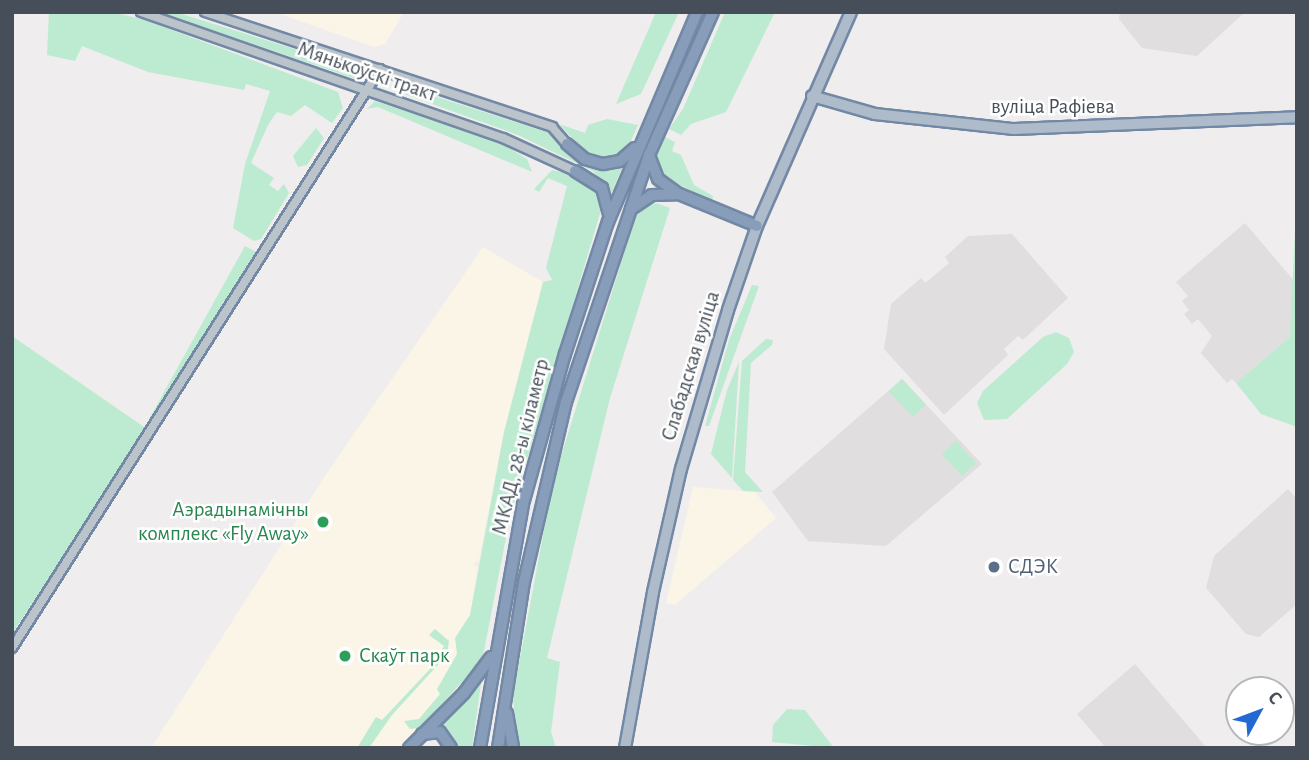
<!DOCTYPE html>
<meta charset="utf-8">
<style>
body{margin:0}
#map{position:relative;width:1309px;height:760px;overflow:hidden;background:#efeded;font-family:"Alegreya Sans",sans-serif}
div>[style]{position:absolute}
.commercial>*{inset:0;background:#faf5e6}
.education>*{inset:0;background:#e0dede}
.green>*{inset:0;background:#bdebd1;transform-origin:0 0}
.roads{filter:drop-shadow(2px 0 #7288a5) drop-shadow(-2px 0 #7288a5) drop-shadow(0 2px #7288a5) drop-shadow(0 -2px #7288a5)}
.minor>*{height:8px;margin:-4px;padding:0 4px;transform-origin:4px;border-radius:4px;background:#bcc4cb}
.major>*{height:10px;margin:-5px;padding:0 5px;transform-origin:5px;border-radius:5px;background:#aebbca}
.highway>*{height:10px;margin:-5px;padding:0 5px;transform-origin:5px;border-radius:5px;background:#879db9}
.dots>*{width:19px;height:19px;translate:-50% -50%;box-sizing:border-box;border:4px solid #fff;border-radius:50%}
span{translate:-50% -50%;white-space:nowrap;text-align:center;line-height:1.15;-webkit-text-stroke:5px #fff;paint-order:stroke}
.street-label{font-size:21px;color:#464f59}
.leisure-label{font-size:21px;color:#27864d}
.right{translate:-100% -50%;text-align:right}
.left{translate:0 -50%;text-align:left}
.service-label{font-size:21px;color:#4e5e75}
.frame{position:absolute;inset:0;border:14px solid #464f59;pointer-events:none}
.north{position:absolute;left:1225px;top:676px;width:70px;height:70px;box-sizing:border-box;background:#fff;border:2px solid #b5b9bd;border-radius:50%;rotate:49deg;font-size:19px;font-weight:700;line-height:28px;text-align:center;color:#464f59}
.north::after{content:'';display:block;margin:auto;width:24px;height:32px;background:#2369d3;clip-path:polygon(50% 0,100% 100%,50% 72%,0 100%)}
</style>
<div id="map">
<div class="commercial">
<i style="clip-path:polygon(274px 12px,404px 12px,385px 44px,374px 47px)"></i>
<i style="clip-path:polygon(483px 247px,543px 282px,504px 432px,479px 561px,473px 564px,478px 567px,458px 689px,398px 748px,151px 748px,329px 470px)"></i>
<i style="clip-path:polygon(693px 487px,755px 492px,776px 518px,675px 605px,666px 603px)"></i>
</div>
<div class="education">
<i style="clip-path:polygon(1120px 12px,1245px 12px,1197px 56px,1142px 48px,1119px 19px)"></i>
<i style="clip-path:polygon(1245px 223px,1295px 282px,1290px 337px,1236px 383px,1232px 379px,1227px 383px,1201px 353px,1212px 336px,1198px 319px,1192px 324px,1184px 314px,1189px 310px,1182px 301px,1188px 296px,1176px 282px)"></i>
<i style="clip-path:polygon(1012px 234px,1068px 298px,1023px 340px,1018px 336px,1004px 349px,1008px 355px,944px 415px,884px 349px,891px 304px,921px 278px,925px 283px,936px 274px,949px 263px,945px 257px,968px 236px)"></i>
<i style="clip-path:polygon(902px 379px,982px 464px,886px 546px,808px 541px,772px 492px)"></i>
<i style="clip-path:polygon(1288px 489px,1297px 499px,1297px 604px,1259px 637px,1246px 634px,1206px 588px,1214px 556px)"></i>
<i style="clip-path:polygon(1135px 664px,1207px 748px,1106px 748px,1077px 714px)"></i>
</div>
<div class="green">
<i style="clip-path:polygon(49px 12px,112px 12px,145px 20px,338px 92px,343px 108px,332px 123px,305px 105px,291px 116px,277px 112px,268px 125px,251px 163px,274px 178px,269px 185px,278px 191px,284px 184px,289px 193px,261px 239px,254px 241px,233px 228px,245px 164px,270px 91px,246px 84px,244px 90px,148px 72px,82px 46px,75px 61px,47px 55px)"></i>
<i style="clip-path:polygon(175px 12px,362px 70px,364px 77px,359px 80px,162px 13px)"></i>
<i style="clip-path:polygon(656px 12px,679px 12px,641px 94px,616px 104px)"></i>
<i style="clip-path:polygon(725px 12px,775px 12px,726px 112px,691px 124px,681px 135px,669px 129px,683px 109px)"></i>
<i style="clip-path:polygon(399px 85px,550px 133px,588px 166px,623px 166px,612px 192px,593px 171px,518px 135px,396px 91px)"></i>
<i style="clip-path:polygon(375px 101px,497px 141px,527px 159px,532px 172px,378px 107px,367px 109px)"></i>
<i style="clip-path:polygon(607px 119px,638px 125px,627px 150px,609px 160px,589px 156px,559px 124px,585px 133px,588px 125px)"></i>
<i style="clip-path:polygon(316px 128px,324px 138px,307px 165px,298px 167px,293px 156px)"></i>
<i style="clip-path:polygon(665px 137px,675px 142px,672px 151px,681px 155px,694px 185px,713px 196px,712px 201px,661px 176px,655px 160px)"></i>
<i style="clip-path:polygon(552px 170px,574px 175px,595px 188px,601px 210px,510px 517px,482px 661px,419px 728px,410px 729px,404px 721px,419px 719px,440px 694px,437px 689px,457px 654px,455px 638px,470px 615px,504px 432px,543px 282px,552px 280px,546px 268px,567px 186px,548px 178px,539px 192px,534px 189px)"></i>
<i style="clip-path:polygon(1297px 187px,1297px 427px,1261px 414px,1236px 383px,1290px 337px)"></i>
<i style="clip-path:polygon(656px 203px,670px 208px,610px 398px,547px 658px,560px 662px,551px 732px,556px 748px,517px 748px,513px 696px,553px 482px,636px 215px,643px 206px)"></i>
<i style="left:245px;top:246px;width:13px;height:199px;rotate:29deg"></i>
<i style="clip-path:polygon(752px 285px,759px 286px,709px 426px,705px 426px,729px 340px)"></i>
<i style="clip-path:polygon(1056px 332px,1069px 338px,1074px 352px,1067px 364px,1007px 419px,984px 420px,977px 403px,983px 391px,1043px 337px)"></i>
<i style="clip-path:polygon(12px 336px,147px 429px,12px 634px)"></i>
<i style="clip-path:polygon(766px 339px,773px 340px,772px 345px,751px 363px,745px 472px,763px 492px,743px 491px,733px 480px,742px 361px)"></i>
<i style="clip-path:polygon(739px 362px,732px 478px,711px 454px,727px 390px)"></i>
<i style="left:902px;top:379px;width:35px;height:18px;rotate:47deg"></i>
<i style="left:956px;top:441px;width:30px;height:19px;rotate:48deg"></i>
<i style="clip-path:polygon(435px 629px,449px 641px,447px 655px,392px 715px,369px 748px,357px 748px,376px 717px,382px 720px,429px 670px,444px 646px,429px 635px)"></i>
<i style="clip-path:polygon(482px 676px,472px 748px,455px 748px,448px 731px,436px 727px)"></i>
<i style="clip-path:polygon(787px 709px,805px 710px,834px 748px,772px 742px,773px 725px)"></i>
</div>
<div class="roads">
<div class="minor">
<i style="left:141px;top:12px;width:383px;rotate:19.2deg"></i>
<i style="left:503px;top:138px;width:79px;rotate:24.6deg"></i>
<i style="left:205px;top:12px;width:366px;rotate:18.3deg"></i>
<i style="left:552px;top:127px;width:23px;rotate:49deg"></i>
<i style="left:12px;top:648px;width:686px;rotate:-57.56deg"></i>
</div>
<div class="major">
<i style="left:812px;top:96px;width:66px;rotate:15.9deg"></i>
<i style="left:875px;top:114px;width:140px;rotate:6.2deg"></i>
<i style="left:1014px;top:129px;width:283px;rotate:-2.4deg"></i>
<i style="left:625px;top:748px;width:158px;rotate:-79.8deg"></i>
<i style="left:653px;top:592px;width:126px;rotate:-77.2deg"></i>
<i style="left:681px;top:469px;width:166px;rotate:-73.5deg"></i>
<i style="left:728px;top:310px;width:89px;rotate:-71deg"></i>
<i style="left:757px;top:226px;width:234px;rotate:-66.3deg"></i>
</div>
<div class="highway">
<i style="left:567px;top:144px;width:23px;rotate:40deg"></i>
<i style="left:585px;top:159px;width:19px;rotate:16deg"></i>
<i style="left:603px;top:164px;width:17px;rotate:-10deg"></i>
<i style="left:620px;top:161px;width:20px;rotate:-41deg"></i>
<i style="left:650px;top:158px;width:22px;rotate:69deg"></i>
<i style="left:658px;top:179px;width:26px;rotate:36deg"></i>
<i style="left:679px;top:194px;width:84px;rotate:22.3deg"></i>
<i style="left:575px;top:171px;width:32px;rotate:32deg"></i>
<i style="left:602px;top:188px;width:27px;rotate:75deg"></i>
<i style="left:631px;top:209px;width:25px;rotate:-34deg"></i>
<i style="left:652px;top:195px;width:24px;rotate:-2deg"></i>
<i style="left:507px;top:713px;width:36px;rotate:80deg"></i>
<i style="left:422px;top:734px;width:18px;rotate:-6deg"></i>
<i style="left:440px;top:732px;width:19px;rotate:55deg"></i>
<i style="left:409px;top:748px;width:78px;rotate:-45deg"></i>
<i style="left:464px;top:693px;width:45px;rotate:-53.1deg"></i>
<i style="left:480px;top:748px;width:248px;rotate:-80deg"></i>
<i style="left:523px;top:504px;width:156px;rotate:-74.4deg"></i>
<i style="left:565px;top:354px;width:139px;rotate:-72deg"></i>
<i style="left:608px;top:222px;width:228px;rotate:-67deg"></i>
<i style="left:498px;top:748px;width:168px;rotate:-81.1deg"></i>
<i style="left:524px;top:582px;width:185px;rotate:-76.9deg"></i>
<i style="left:566px;top:402px;width:261px;rotate:-71.4deg"></i>
<i style="left:649px;top:155px;width:157px;rotate:-65.9deg"></i>
</div>
</div>
<div class="dots">
<i style="left:323px;top:522px;background:#2e9e5b"></i>
<i style="left:994px;top:567px;background:#5c6f8a"></i>
<i style="left:345px;top:656px;background:#2e9e5b"></i>
</div>
<div class="street-label">
<span style="left:367px;top:72px;rotate:19deg">Мянькоўскі тракт</span>
<span style="left:1053px;top:107px">вуліца Рафіева</span>
<span style="left:691px;top:366px;rotate:-73deg">Слабадская вуліца</span>
<span style="left:521px;top:447px;rotate:-76deg">МКАД, 28-ы кіламетр</span>
</div>
<div class="leisure-label">
<span class="right" style="left:309px;top:522px">Аэрадынамічны<br>комплекс «Fly Away»</span>
<span class="left" style="left:359px;top:656px">Скаўт парк</span>
</div>
<div class="service-label">
<span class="left" style="left:1008px;top:567px">СДЭК</span>
</div>
<div class="frame"></div>
<div class="north">С</div>
</div>
